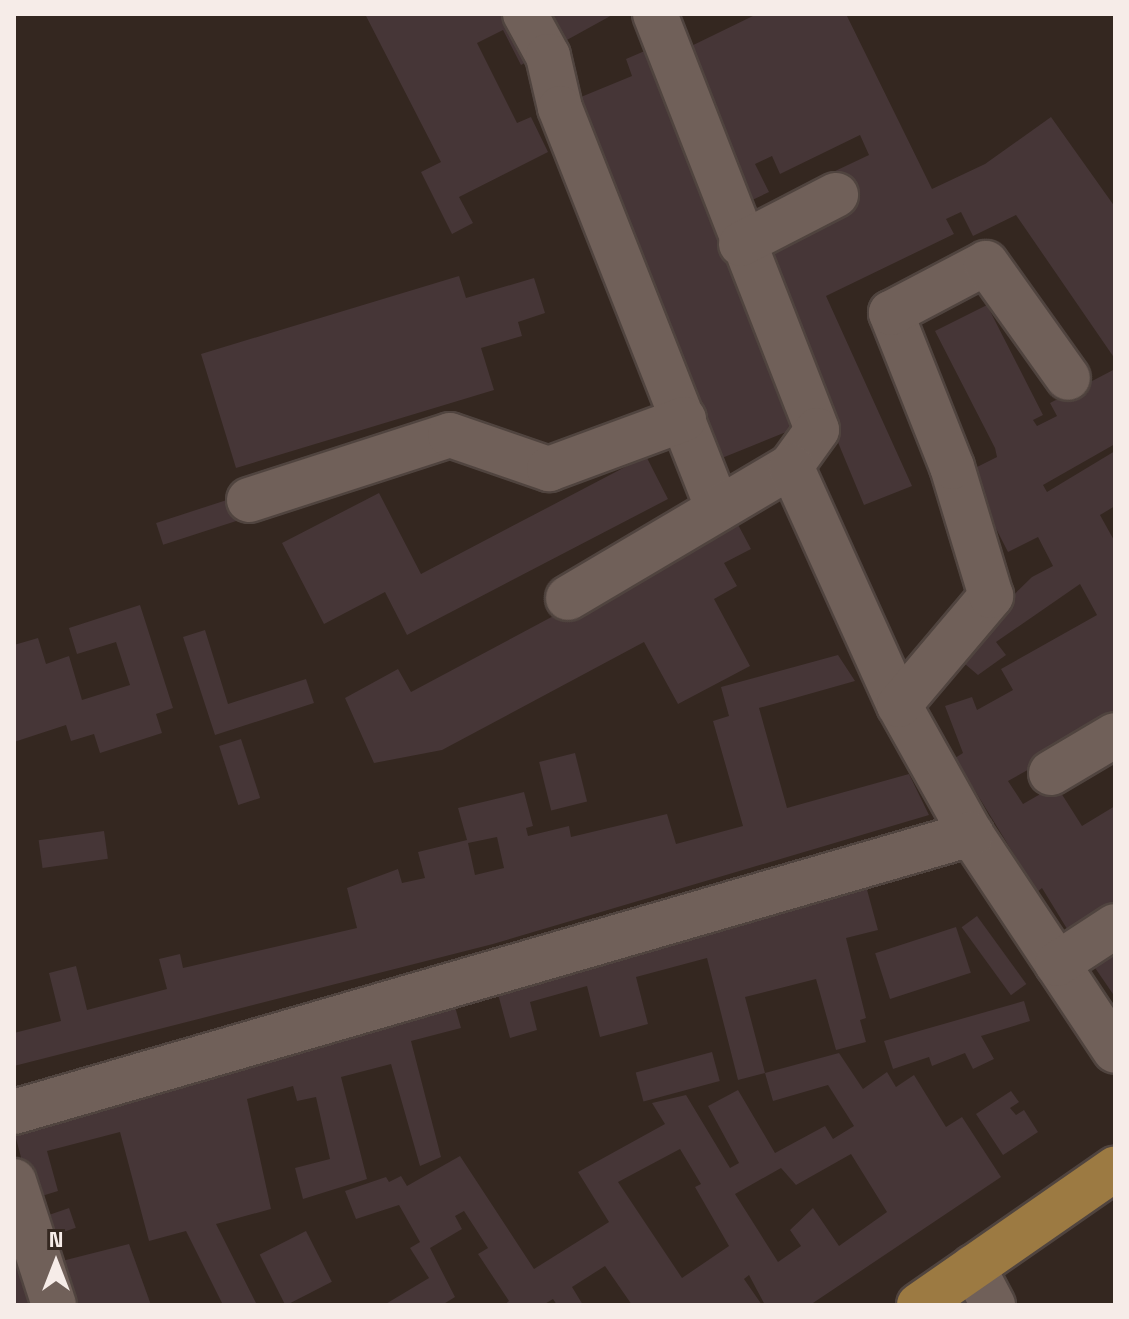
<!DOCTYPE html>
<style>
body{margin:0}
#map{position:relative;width:1129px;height:1319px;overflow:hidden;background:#342720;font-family:"Space Grotesk",sans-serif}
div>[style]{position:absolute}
.building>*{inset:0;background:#463637;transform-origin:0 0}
.roads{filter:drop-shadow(2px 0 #50443f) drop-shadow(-2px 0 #50443f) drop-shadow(0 2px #50443f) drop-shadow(0 -2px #50443f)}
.minor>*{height:44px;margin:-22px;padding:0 22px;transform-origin:22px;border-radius:22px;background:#706059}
.major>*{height:44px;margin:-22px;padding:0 22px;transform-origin:22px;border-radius:22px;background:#9c7a42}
span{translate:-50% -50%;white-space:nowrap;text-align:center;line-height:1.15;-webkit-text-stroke:8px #342720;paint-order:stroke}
.frame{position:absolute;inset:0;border:16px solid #f6ece8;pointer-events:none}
.north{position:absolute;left:16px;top:1223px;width:80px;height:80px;-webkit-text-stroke:6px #342720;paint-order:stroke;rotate:0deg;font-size:22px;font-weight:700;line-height:32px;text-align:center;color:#f6ece8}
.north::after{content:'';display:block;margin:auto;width:28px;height:36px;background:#f6ece8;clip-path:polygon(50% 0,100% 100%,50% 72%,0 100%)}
</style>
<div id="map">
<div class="building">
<i style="clip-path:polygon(365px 14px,514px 14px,536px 57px,521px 65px,503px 30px,477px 43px,517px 123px,531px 117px,548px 152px,459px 197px,473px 223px,452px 234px,421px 172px,441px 162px)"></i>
<i style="clip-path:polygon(538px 14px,614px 14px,556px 46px)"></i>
<i style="clip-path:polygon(757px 14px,846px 14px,932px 189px,985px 164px,1051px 117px,1115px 207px,1115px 359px,1016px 215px,973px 236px,961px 212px,946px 219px,954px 234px,826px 296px,912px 486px,864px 505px,758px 250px,849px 206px,833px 172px,869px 155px,860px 135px,780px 174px,772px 156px,755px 164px,769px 192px,748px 202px,683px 50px)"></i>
<i style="clip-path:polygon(647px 50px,801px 426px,722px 458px,576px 99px,632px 76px,626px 59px)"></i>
<i style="clip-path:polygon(459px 276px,466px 298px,534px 278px,545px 313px,518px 322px,522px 336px,481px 348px,494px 390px,236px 468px,201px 354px)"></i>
<i style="clip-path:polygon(987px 305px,1043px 415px,1033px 420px,1037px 426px,1057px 416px,1050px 403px,1115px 369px,1115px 444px,1043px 485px,1047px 492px,1115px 451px,1115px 506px,1100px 515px,1115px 542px,1115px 721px,1008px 781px,1023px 804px,1056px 785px,1082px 826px,1115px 806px,1115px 911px,1072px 937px,1042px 888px,1037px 892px,955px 758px,963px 753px,945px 706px,972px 697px,977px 710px,1013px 690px,1001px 669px,1097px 615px,1080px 584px,996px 642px,1006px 655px,978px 675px,953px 654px,1032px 577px,1053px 566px,1038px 537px,1008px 552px,967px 472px,997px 457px,995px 448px,935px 331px)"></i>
<i style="clip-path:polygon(646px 456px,668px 499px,407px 635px,385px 592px,324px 624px,282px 543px,379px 493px,421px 574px)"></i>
<i style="left:236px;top:497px;width:23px;height:84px;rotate:72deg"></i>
<i style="clip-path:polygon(735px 519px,751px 549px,724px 563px,737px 586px,714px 599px,750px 666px,678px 704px,644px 642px,442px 750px,374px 763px,345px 698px,398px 669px,411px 692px)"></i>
<i style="clip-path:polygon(140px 605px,173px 708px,156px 714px,162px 733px,100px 753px,94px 734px,71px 741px,66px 725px,14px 742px,14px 645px,38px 638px,46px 664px,69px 656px,82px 700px,130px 685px,116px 642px,77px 654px,69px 628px)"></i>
<i style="clip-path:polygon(205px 630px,228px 704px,306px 679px,314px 703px,215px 735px,183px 637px)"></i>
<i style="clip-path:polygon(evenodd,838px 655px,855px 681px,759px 708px,787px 808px,909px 774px,929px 815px,493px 944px,14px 1066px,14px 1033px,61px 1021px,49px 973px,76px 966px,87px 1010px,167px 989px,159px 959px,180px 954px,183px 968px,357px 928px,347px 888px,398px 869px,402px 883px,425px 878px,418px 852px,467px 840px,458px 808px,524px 792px,533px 826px,526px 828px,528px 836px,569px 826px,571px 837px,667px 814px,676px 844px,743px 826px,713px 721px,729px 716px,721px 687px,838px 655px,497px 837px,504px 868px,475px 875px,468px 843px,497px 837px)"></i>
<i style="left:241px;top:739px;width:62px;height:23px;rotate:72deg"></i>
<i style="left:575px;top:753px;width:50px;height:37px;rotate:76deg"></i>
<i style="left:104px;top:831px;width:28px;height:66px;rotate:82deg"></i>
<i style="clip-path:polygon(866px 886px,878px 930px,846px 938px,866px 1018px,860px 1020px,866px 1042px,836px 1050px,816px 979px,745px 997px,765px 1073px,738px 1080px,707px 958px,636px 977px,648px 1024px,600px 1037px,587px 986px,530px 1002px,537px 1030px,510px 1038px,495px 983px)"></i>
<i style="left:977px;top:916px;width:84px;height:19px;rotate:54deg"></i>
<i style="left:956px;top:927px;width:48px;height:85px;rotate:72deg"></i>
<i style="clip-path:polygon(1115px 941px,1115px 997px,1089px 959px)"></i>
<i style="clip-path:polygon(452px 996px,461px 1028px,411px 1041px,441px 1157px,420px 1166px,391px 1064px,341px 1077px,367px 1179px,303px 1199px,295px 1168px,330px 1159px,316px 1097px,297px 1101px,293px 1086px,247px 1099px,271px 1209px,216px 1224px,257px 1305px,223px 1305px,186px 1231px,149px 1241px,120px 1132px,47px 1151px,58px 1191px,32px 1199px,14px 1131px)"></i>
<i style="clip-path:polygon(1024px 1001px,1030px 1021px,981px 1036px,994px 1059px,973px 1069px,965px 1053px,932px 1066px,929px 1057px,893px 1069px,884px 1041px)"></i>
<i style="left:712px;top:1052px;width:30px;height:79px;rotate:75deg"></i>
<i style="clip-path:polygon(evenodd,839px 1053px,863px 1089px,887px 1072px,896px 1087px,914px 1075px,946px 1127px,962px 1117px,1001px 1177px,810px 1305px,765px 1305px,749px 1275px,744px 1279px,762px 1305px,632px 1305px,605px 1266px,572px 1287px,583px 1305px,557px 1305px,553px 1299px,543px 1305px,504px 1305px,509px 1301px,478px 1254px,488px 1248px,464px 1211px,455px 1216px,462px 1229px,430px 1248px,455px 1297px,442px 1305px,384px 1305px,429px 1278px,410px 1248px,420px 1242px,399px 1205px,356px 1219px,345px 1191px,386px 1177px,389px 1182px,401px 1176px,407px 1186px,460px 1156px,534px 1269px,609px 1222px,578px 1172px,665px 1124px,652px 1103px,686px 1095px,730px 1168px,739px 1163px,708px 1106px,738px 1090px,775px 1153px,825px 1126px,833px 1139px,854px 1126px,828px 1085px,773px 1101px,765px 1073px,839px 1053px,680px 1149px,701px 1184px,695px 1187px,729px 1246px,682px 1278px,618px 1182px,680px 1149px,839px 1053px,851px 1154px,887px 1212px,839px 1246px,813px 1208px,790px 1230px,801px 1246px,778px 1262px,735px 1194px,781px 1168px,796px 1185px,851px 1154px)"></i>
<i style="clip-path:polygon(1011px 1091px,1019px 1102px,1010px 1108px,1016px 1115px,1024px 1110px,1038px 1132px,1003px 1155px,976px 1114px)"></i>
<i style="left:69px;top:1208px;width:21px;height:29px;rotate:71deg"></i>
<i style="left:306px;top:1231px;width:57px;height:52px;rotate:63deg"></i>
<i style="clip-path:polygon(129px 1244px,151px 1305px,65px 1305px,54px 1263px)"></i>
<i style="clip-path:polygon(14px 1253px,15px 1253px,30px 1305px,14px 1305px)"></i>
</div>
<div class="roads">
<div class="minor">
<i style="left:525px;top:14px;width:48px;rotate:61.3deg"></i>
<i style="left:548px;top:56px;width:53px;rotate:77deg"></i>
<i style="left:560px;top:108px;width:431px;rotate:68.5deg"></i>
<i style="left:655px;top:14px;width:446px;rotate:68.7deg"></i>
<i style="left:817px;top:430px;width:44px;rotate:125.8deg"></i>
<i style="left:741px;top:244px;width:107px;rotate:-27.3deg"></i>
<i style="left:249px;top:500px;width:211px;rotate:-17.9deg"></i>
<i style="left:450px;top:435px;width:105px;rotate:19deg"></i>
<i style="left:549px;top:469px;width:144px;rotate:-20.3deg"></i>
<i style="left:568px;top:598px;width:259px;rotate:-30.6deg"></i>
<i style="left:791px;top:466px;width:262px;rotate:65.7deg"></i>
<i style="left:899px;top:705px;width:148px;rotate:60.8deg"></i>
<i style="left:971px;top:834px;width:260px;rotate:56.4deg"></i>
<i style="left:899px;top:705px;width:143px;rotate:-49.8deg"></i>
<i style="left:991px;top:596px;width:135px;rotate:-106.8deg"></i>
<i style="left:952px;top:467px;width:166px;rotate:-111.6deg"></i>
<i style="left:891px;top:313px;width:107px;rotate:-27.8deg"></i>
<i style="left:986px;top:263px;width:141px;rotate:54.5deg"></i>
<i style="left:1051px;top:773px;width:74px;rotate:-30.7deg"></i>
<i style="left:1057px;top:964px;width:69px;rotate:-33.2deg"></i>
<i style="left:14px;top:1112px;width:997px;rotate:-16.2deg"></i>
<i style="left:14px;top:1181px;width:130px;rotate:72.1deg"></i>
<i style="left:973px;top:1267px;width:43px;rotate:62.2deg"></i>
</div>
<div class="major">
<i style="left:919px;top:1305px;width:239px;rotate:-34.8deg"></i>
</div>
</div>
<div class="frame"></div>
<div class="north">N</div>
</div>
